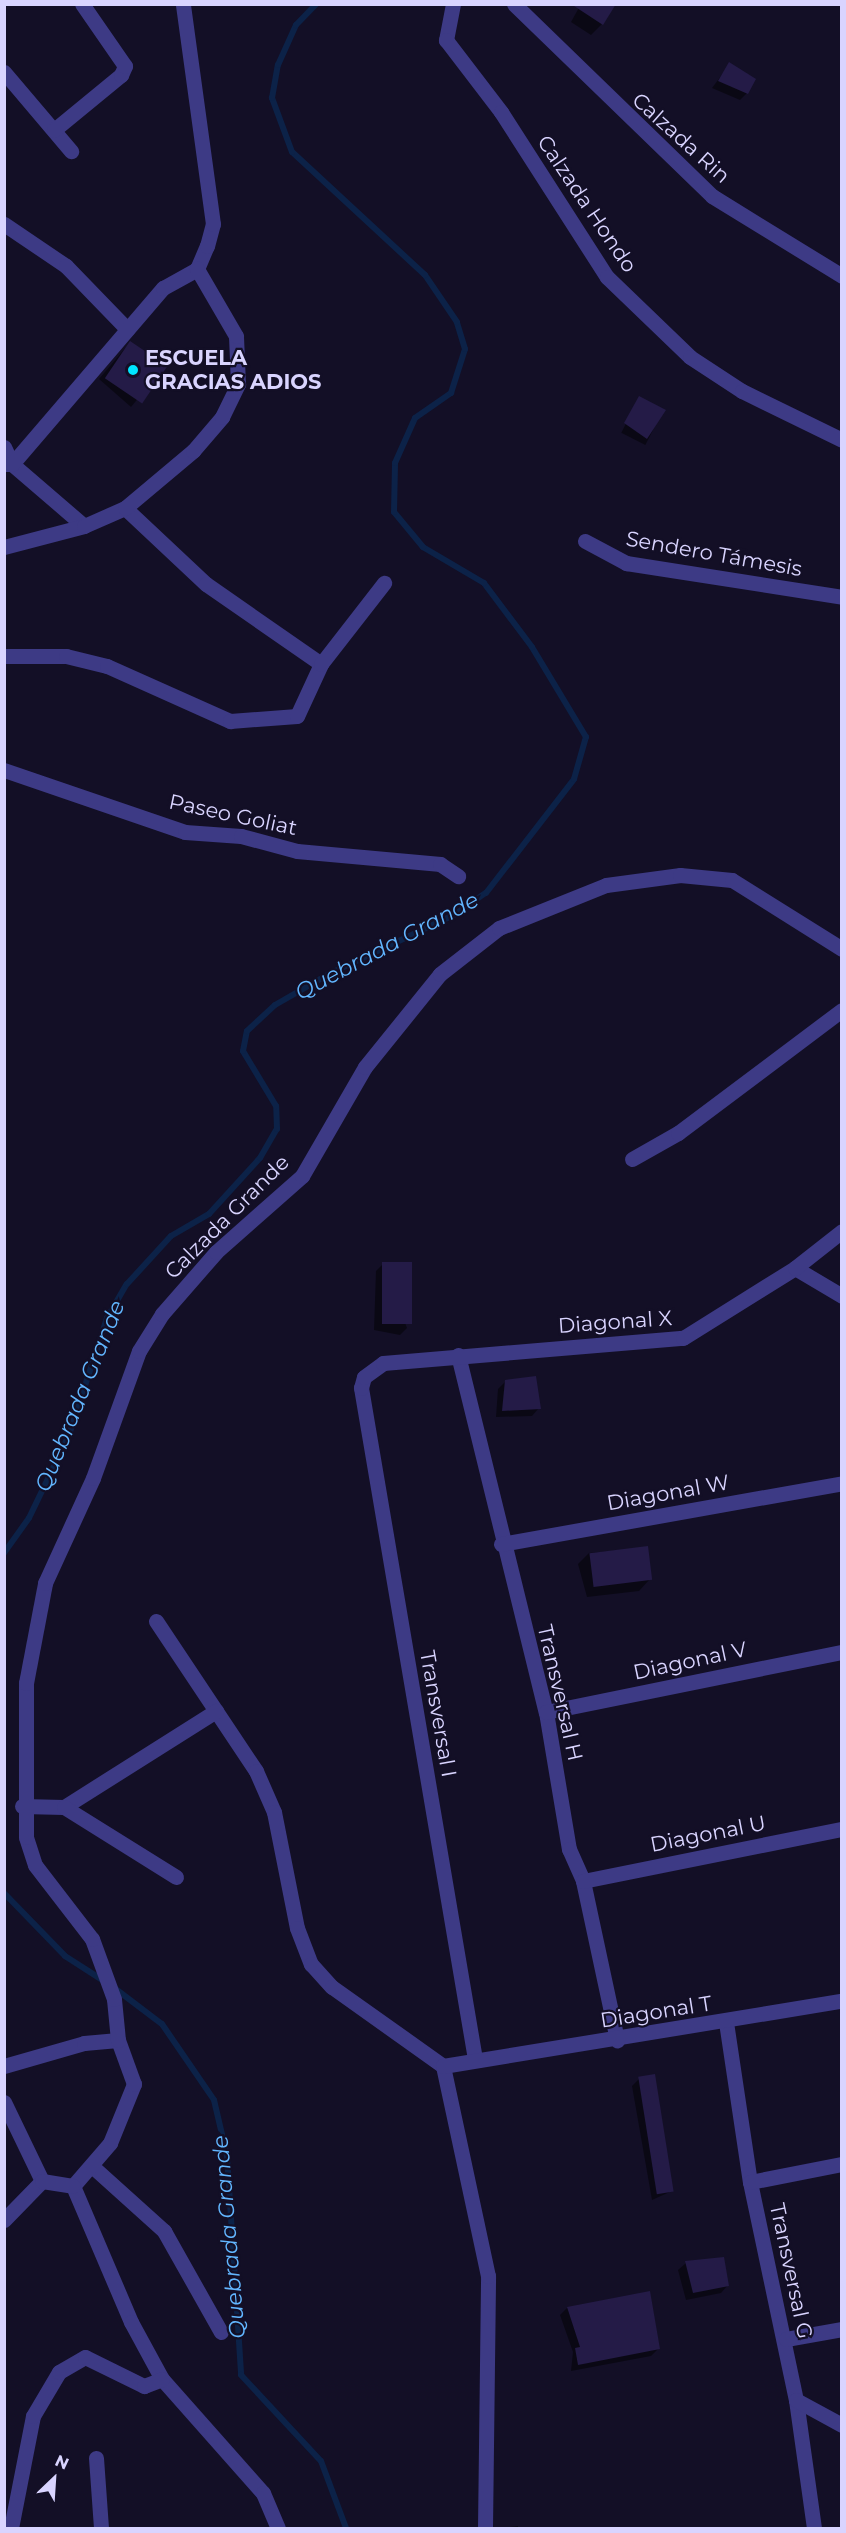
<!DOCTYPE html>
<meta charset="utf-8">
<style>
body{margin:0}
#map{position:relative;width:846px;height:2533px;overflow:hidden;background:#130f26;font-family:Montserrat,sans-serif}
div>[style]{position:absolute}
.shadow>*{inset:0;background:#0007;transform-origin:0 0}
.stream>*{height:6px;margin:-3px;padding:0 3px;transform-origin:3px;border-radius:3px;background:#0c2248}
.building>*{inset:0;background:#241b47;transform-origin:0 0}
.minor>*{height:15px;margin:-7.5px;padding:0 7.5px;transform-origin:7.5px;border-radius:7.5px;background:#3d3a85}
.dots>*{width:16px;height:16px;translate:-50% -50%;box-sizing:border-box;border:3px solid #130f26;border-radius:50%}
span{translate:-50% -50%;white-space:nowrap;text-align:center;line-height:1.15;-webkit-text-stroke:4.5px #130f26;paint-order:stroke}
.street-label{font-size:21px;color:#d9d4ff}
.poi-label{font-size:21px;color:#d9d4ff;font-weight:700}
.left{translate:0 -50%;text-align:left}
.water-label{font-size:22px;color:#62b6ff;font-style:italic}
.frame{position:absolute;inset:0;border:6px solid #d9d4ff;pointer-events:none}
.north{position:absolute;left:24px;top:2449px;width:60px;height:60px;-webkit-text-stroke:4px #130f26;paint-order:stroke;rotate:25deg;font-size:16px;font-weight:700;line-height:24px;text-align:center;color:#d9d4ff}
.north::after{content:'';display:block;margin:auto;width:21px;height:27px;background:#d9d4ff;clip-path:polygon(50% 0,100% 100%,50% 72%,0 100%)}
</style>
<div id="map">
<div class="shadow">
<i style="clip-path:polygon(581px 4px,602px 24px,591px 35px,571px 22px)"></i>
<i style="clip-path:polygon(730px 64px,747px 93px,740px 100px,712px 88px)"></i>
<i style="clip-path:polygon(127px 346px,165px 366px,131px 407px,99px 379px)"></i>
<i style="left:639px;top:398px;width:27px;height:39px;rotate:27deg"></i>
<i style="clip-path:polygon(383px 1264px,407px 1328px,400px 1335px,374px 1330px,376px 1271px)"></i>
<i style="clip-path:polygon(505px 1382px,539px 1408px,532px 1416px,496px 1417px,498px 1389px)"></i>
<i style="clip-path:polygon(647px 1548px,650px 1579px,639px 1591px,587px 1597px,578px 1564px,589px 1553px)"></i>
<i style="clip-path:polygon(639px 2079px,672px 2191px,652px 2200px,632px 2086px)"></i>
<i style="clip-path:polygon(686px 2263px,728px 2285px,721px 2293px,686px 2300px,678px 2270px)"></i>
<i style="clip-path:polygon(567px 2308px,658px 2349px,651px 2356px,571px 2371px,573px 2352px,560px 2315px)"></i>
<i style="clip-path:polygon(518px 2526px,518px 2528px,501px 2528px)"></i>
</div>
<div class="stream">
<i style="left:4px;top:1553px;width:43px;rotate:-54.5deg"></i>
<i style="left:29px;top:1518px;width:92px;rotate:-64.3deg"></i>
<i style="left:69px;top:1435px;width:123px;rotate:-72deg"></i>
<i style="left:107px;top:1318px;width:39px;rotate:-60deg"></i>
<i style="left:127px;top:1284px;width:65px;rotate:-47.5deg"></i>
<i style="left:171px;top:1236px;width:44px;rotate:-30.1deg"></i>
<i style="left:209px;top:1214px;width:76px;rotate:-47.7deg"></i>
<i style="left:260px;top:1158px;width:34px;rotate:-60deg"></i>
<i style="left:277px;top:1129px;width:23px;rotate:-92deg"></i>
<i style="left:276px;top:1106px;width:64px;rotate:-121deg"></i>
<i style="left:243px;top:1051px;width:20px;rotate:-79deg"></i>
<i style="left:247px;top:1031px;width:38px;rotate:-43deg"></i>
<i style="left:275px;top:1005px;width:62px;rotate:-29.9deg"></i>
<i style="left:329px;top:974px;width:138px;rotate:-25.3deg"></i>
<i style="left:454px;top:915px;width:39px;rotate:-35deg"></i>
<i style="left:486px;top:893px;width:144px;rotate:-52.3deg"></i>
<i style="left:574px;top:779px;width:44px;rotate:-74.1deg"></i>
<i style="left:586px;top:737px;width:105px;rotate:-121deg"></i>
<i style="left:532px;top:647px;width:80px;rotate:-126.9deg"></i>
<i style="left:484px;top:583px;width:71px;rotate:-149.5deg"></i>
<i style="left:423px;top:547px;width:45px;rotate:-129.6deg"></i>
<i style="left:394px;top:512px;width:49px;rotate:-88.8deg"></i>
<i style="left:395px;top:463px;width:49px;rotate:-66deg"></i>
<i style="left:415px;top:418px;width:44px;rotate:-34.8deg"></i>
<i style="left:451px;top:393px;width:46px;rotate:-72.3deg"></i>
<i style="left:465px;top:349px;width:28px;rotate:-107deg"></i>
<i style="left:457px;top:322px;width:57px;rotate:-124.2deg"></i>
<i style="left:425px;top:275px;width:181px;rotate:-137.2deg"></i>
<i style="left:292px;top:152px;width:58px;rotate:-110.3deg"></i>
<i style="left:272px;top:98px;width:34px;rotate:-80deg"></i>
<i style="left:278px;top:65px;width:44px;rotate:-65.8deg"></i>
<i style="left:296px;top:25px;width:29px;rotate:-46deg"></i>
<i style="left:4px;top:1893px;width:88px;rotate:45.9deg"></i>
<i style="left:65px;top:1956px;width:46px;rotate:32.7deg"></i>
<i style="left:113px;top:1987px;width:61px;rotate:37.1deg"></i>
<i style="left:162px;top:2024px;width:92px;rotate:55.6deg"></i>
<i style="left:214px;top:2100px;width:57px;rotate:76.9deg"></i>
<i style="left:227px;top:2156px;width:219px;rotate:86.3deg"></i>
<i style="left:241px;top:2375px;width:117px;rotate:47.1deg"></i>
<i style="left:321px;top:2461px;width:72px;rotate:69.5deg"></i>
</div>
<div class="building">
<i style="clip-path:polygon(571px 4px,616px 4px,603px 25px)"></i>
<i style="clip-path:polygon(729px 62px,756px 79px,748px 94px,718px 81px)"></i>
<i style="left:130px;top:341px;width:45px;height:45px;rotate:34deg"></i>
<i style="clip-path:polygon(639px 396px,666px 410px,647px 439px,624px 423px)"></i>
<i style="left:382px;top:1262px;width:30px;height:62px"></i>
<i style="clip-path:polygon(536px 1376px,541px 1409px,502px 1411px,505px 1380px)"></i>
<i style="left:648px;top:1546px;width:34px;height:59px;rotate:83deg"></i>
<i style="left:655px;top:2074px;width:119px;height:17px;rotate:81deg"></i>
<i style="clip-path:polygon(724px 2257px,729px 2286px,693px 2293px,685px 2261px)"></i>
<i style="clip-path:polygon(650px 2291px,660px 2349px,578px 2365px,575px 2348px,580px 2347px,567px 2307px)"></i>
</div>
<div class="minor">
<i style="left:453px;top:4px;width:37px;rotate:101deg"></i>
<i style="left:446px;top:40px;width:91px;rotate:52.6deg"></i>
<i style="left:501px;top:112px;width:196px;rotate:57.3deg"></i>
<i style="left:607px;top:277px;width:115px;rotate:43.9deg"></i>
<i style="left:690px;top:357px;width:62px;rotate:33.2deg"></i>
<i style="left:742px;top:391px;width:111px;rotate:26.1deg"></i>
<i style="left:514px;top:4px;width:276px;rotate:44.1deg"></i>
<i style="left:712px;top:196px;width:153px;rotate:31.6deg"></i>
<i style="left:4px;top:72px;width:104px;rotate:49.7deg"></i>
<i style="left:54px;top:130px;width:87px;rotate:-39.4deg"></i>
<i style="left:121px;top:75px;width:10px;rotate:-66deg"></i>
<i style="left:125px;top:66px;width:75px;rotate:-124.7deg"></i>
<i style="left:4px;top:224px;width:75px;rotate:34.1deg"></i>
<i style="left:66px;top:266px;width:88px;rotate:45.9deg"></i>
<i style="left:4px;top:447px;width:19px;rotate:65deg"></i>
<i style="left:12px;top:464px;width:95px;rotate:40.7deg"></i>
<i style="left:4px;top:464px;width:8px"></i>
<i style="left:12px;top:464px;width:232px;rotate:-49.4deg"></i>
<i style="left:163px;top:288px;width:39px;rotate:-29deg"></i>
<i style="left:197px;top:269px;width:25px;rotate:-67deg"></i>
<i style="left:207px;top:246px;width:23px;rotate:-75deg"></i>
<i style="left:213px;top:224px;width:222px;rotate:-97.8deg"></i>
<i style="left:125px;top:508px;width:111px;rotate:43.2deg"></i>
<i style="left:206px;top:584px;width:140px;rotate:34.8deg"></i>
<i style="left:585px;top:541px;width:47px;rotate:28.2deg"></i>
<i style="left:626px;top:563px;width:219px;rotate:8.9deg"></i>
<i style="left:4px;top:547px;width:83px;rotate:-14.7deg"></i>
<i style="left:84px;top:526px;width:45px;rotate:-23.7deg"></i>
<i style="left:125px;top:508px;width:89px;rotate:-40deg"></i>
<i style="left:193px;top:451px;width:45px;rotate:-49.5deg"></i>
<i style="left:222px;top:417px;width:37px;rotate:-64deg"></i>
<i style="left:238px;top:384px;width:48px;rotate:-92.4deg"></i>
<i style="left:236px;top:336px;width:78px;rotate:-120.2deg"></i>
<i style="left:4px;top:656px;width:62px"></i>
<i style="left:66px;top:656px;width:42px;rotate:13.7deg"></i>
<i style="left:107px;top:666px;width:135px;rotate:24.1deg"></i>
<i style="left:230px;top:721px;width:67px;rotate:-4.3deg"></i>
<i style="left:297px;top:716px;width:57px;rotate:-65.2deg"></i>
<i style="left:321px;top:664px;width:103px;rotate:-52.1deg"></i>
<i style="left:4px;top:770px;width:191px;rotate:18.9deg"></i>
<i style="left:185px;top:832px;width:56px;rotate:4.1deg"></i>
<i style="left:241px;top:836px;width:58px;rotate:15deg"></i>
<i style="left:297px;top:851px;width:144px;rotate:5.2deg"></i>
<i style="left:440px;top:864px;width:22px;rotate:34deg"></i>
<i style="left:632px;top:1159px;width:53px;rotate:-29.5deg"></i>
<i style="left:678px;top:1133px;width:205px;rotate:-36.9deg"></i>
<i style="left:795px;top:1268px;width:55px;rotate:30.8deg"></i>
<i style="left:458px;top:1355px;width:368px;rotate:76.2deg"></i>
<i style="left:546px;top:1712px;width:139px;rotate:80.5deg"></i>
<i style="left:569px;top:1849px;width:35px;rotate:66deg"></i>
<i style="left:583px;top:1881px;width:163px;rotate:77.9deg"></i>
<i style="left:501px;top:1544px;width:346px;rotate:-10.1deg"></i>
<i style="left:156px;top:1621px;width:180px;rotate:56.3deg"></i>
<i style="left:256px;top:1771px;width:45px;rotate:66.3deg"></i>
<i style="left:274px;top:1812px;width:118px;rotate:78.8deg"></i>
<i style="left:297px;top:1928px;width:39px;rotate:69deg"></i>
<i style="left:311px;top:1964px;width:31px;rotate:48deg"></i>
<i style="left:332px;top:1987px;width:136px;rotate:35.4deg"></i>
<i style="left:546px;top:1712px;width:302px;rotate:-11.5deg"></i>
<i style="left:22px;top:1806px;width:42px;rotate:1.4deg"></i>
<i style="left:64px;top:1807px;width:180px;rotate:-32.3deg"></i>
<i style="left:64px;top:1807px;width:132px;rotate:32deg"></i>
<i style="left:583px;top:1881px;width:264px;rotate:-11.4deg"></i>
<i style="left:726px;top:2022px;width:162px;rotate:81.5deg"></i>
<i style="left:750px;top:2182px;width:223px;rotate:78.1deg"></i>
<i style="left:796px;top:2400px;width:129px;rotate:82deg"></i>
<i style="left:475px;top:2059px;width:681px;rotate:-99.64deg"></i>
<i style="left:361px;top:1388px;width:11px;rotate:-75deg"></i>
<i style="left:364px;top:1377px;width:24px;rotate:-36deg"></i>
<i style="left:383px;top:1363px;width:301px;rotate:-4.8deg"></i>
<i style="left:683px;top:1338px;width:132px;rotate:-32deg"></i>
<i style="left:795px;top:1268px;width:60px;rotate:-38.2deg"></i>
<i style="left:4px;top:2066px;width:83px;rotate:-16deg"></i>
<i style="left:84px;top:2043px;width:34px;rotate:-5deg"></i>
<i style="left:4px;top:2102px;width:88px;rotate:64.3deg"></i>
<i style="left:93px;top:2167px;width:96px;rotate:42deg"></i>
<i style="left:164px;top:2231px;width:116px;rotate:60.6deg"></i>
<i style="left:750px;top:2182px;width:94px;rotate:-11.1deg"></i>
<i style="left:73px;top:2186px;width:57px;rotate:-49.3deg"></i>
<i style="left:110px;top:2143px;width:64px;rotate:-67.9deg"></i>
<i style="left:134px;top:2084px;width:47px;rotate:-110deg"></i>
<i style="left:118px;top:2040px;width:41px;rotate:-95.6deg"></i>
<i style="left:114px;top:1999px;width:64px;rotate:-110.1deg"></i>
<i style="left:92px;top:1939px;width:93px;rotate:-127.6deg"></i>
<i style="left:35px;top:1865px;width:29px;rotate:-108deg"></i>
<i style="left:26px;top:1837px;width:154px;rotate:-90deg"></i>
<i style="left:26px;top:1683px;width:102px;rotate:-79.2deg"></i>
<i style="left:45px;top:1583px;width:115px;rotate:-65.4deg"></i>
<i style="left:93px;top:1478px;width:135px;rotate:-70.1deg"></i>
<i style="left:139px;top:1351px;width:44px;rotate:-58.1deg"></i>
<i style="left:162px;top:1314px;width:82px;rotate:-48.9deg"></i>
<i style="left:216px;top:1252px;width:115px;rotate:-41.5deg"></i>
<i style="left:302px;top:1176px;width:126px;rotate:-60deg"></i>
<i style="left:365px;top:1067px;width:119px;rotate:-51.1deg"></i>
<i style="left:440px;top:974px;width:75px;rotate:-37.9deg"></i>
<i style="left:499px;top:928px;width:115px;rotate:-21.9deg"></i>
<i style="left:606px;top:885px;width:75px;rotate:-7.7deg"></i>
<i style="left:680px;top:875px;width:52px;rotate:5.5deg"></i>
<i style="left:732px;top:880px;width:130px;rotate:32.1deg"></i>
<i style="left:73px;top:2186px;width:148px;rotate:66.9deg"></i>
<i style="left:131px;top:2322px;width:65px;rotate:61.5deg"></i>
<i style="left:162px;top:2379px;width:152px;rotate:48.5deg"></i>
<i style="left:263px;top:2493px;width:38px;rotate:67deg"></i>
<i style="left:4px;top:2220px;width:54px;rotate:-45.7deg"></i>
<i style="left:42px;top:2181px;width:31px;rotate:9deg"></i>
<i style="left:786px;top:2339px;width:57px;rotate:-10.1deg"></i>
<i style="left:796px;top:2400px;width:52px;rotate:28.5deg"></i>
<i style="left:96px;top:2458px;width:70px;rotate:85.9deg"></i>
<i style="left:11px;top:2528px;width:114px;rotate:-78.9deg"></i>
<i style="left:33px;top:2416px;width:51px;rotate:-59.4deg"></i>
<i style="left:59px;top:2372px;width:30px;rotate:-30deg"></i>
<i style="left:85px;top:2357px;width:66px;rotate:26.2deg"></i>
<i style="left:144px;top:2386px;width:19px;rotate:-21deg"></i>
<i style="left:485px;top:2528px;width:252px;rotate:-89.3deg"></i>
<i style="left:488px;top:2276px;width:215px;rotate:-102.1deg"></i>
<i style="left:443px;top:2066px;width:404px;rotate:-9.3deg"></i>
</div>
<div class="dots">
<i style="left:133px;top:370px;background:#00e5ff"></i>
</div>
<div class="street-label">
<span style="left:681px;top:138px;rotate:42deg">Calzada Rin</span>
<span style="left:587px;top:204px;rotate:56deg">Calzada Hondo</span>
<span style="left:714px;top:554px;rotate:10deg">Sendero Támesis</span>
<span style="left:233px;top:815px;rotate:12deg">Paseo Goliat</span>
<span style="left:227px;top:1217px;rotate:-45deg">Calzada Grande</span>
<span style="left:615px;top:1322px;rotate:-4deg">Diagonal X</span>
<span style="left:668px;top:1493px;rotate:-10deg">Diagonal W</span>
<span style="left:690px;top:1661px;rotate:-12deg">Diagonal V</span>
<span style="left:560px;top:1693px;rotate:77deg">Transversal H</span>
<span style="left:438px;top:1714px;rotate:80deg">Transversal I</span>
<span style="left:708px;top:1834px;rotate:-11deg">Diagonal U</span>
<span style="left:656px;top:2012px;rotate:-9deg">Diagonal T</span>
<span style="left:791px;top:2271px;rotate:78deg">Transversal G</span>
</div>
<div class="poi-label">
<span class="left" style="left:145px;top:370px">ESCUELA<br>GRACIAS ADIOS</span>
</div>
<div class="water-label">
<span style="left:387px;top:946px;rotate:-28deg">Quebrada Grande</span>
<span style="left:80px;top:1396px;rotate:-68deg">Quebrada Grande</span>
<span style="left:229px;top:2237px;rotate:-95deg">Quebrada Grande</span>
</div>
<div class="frame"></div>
<div class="north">N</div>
</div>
